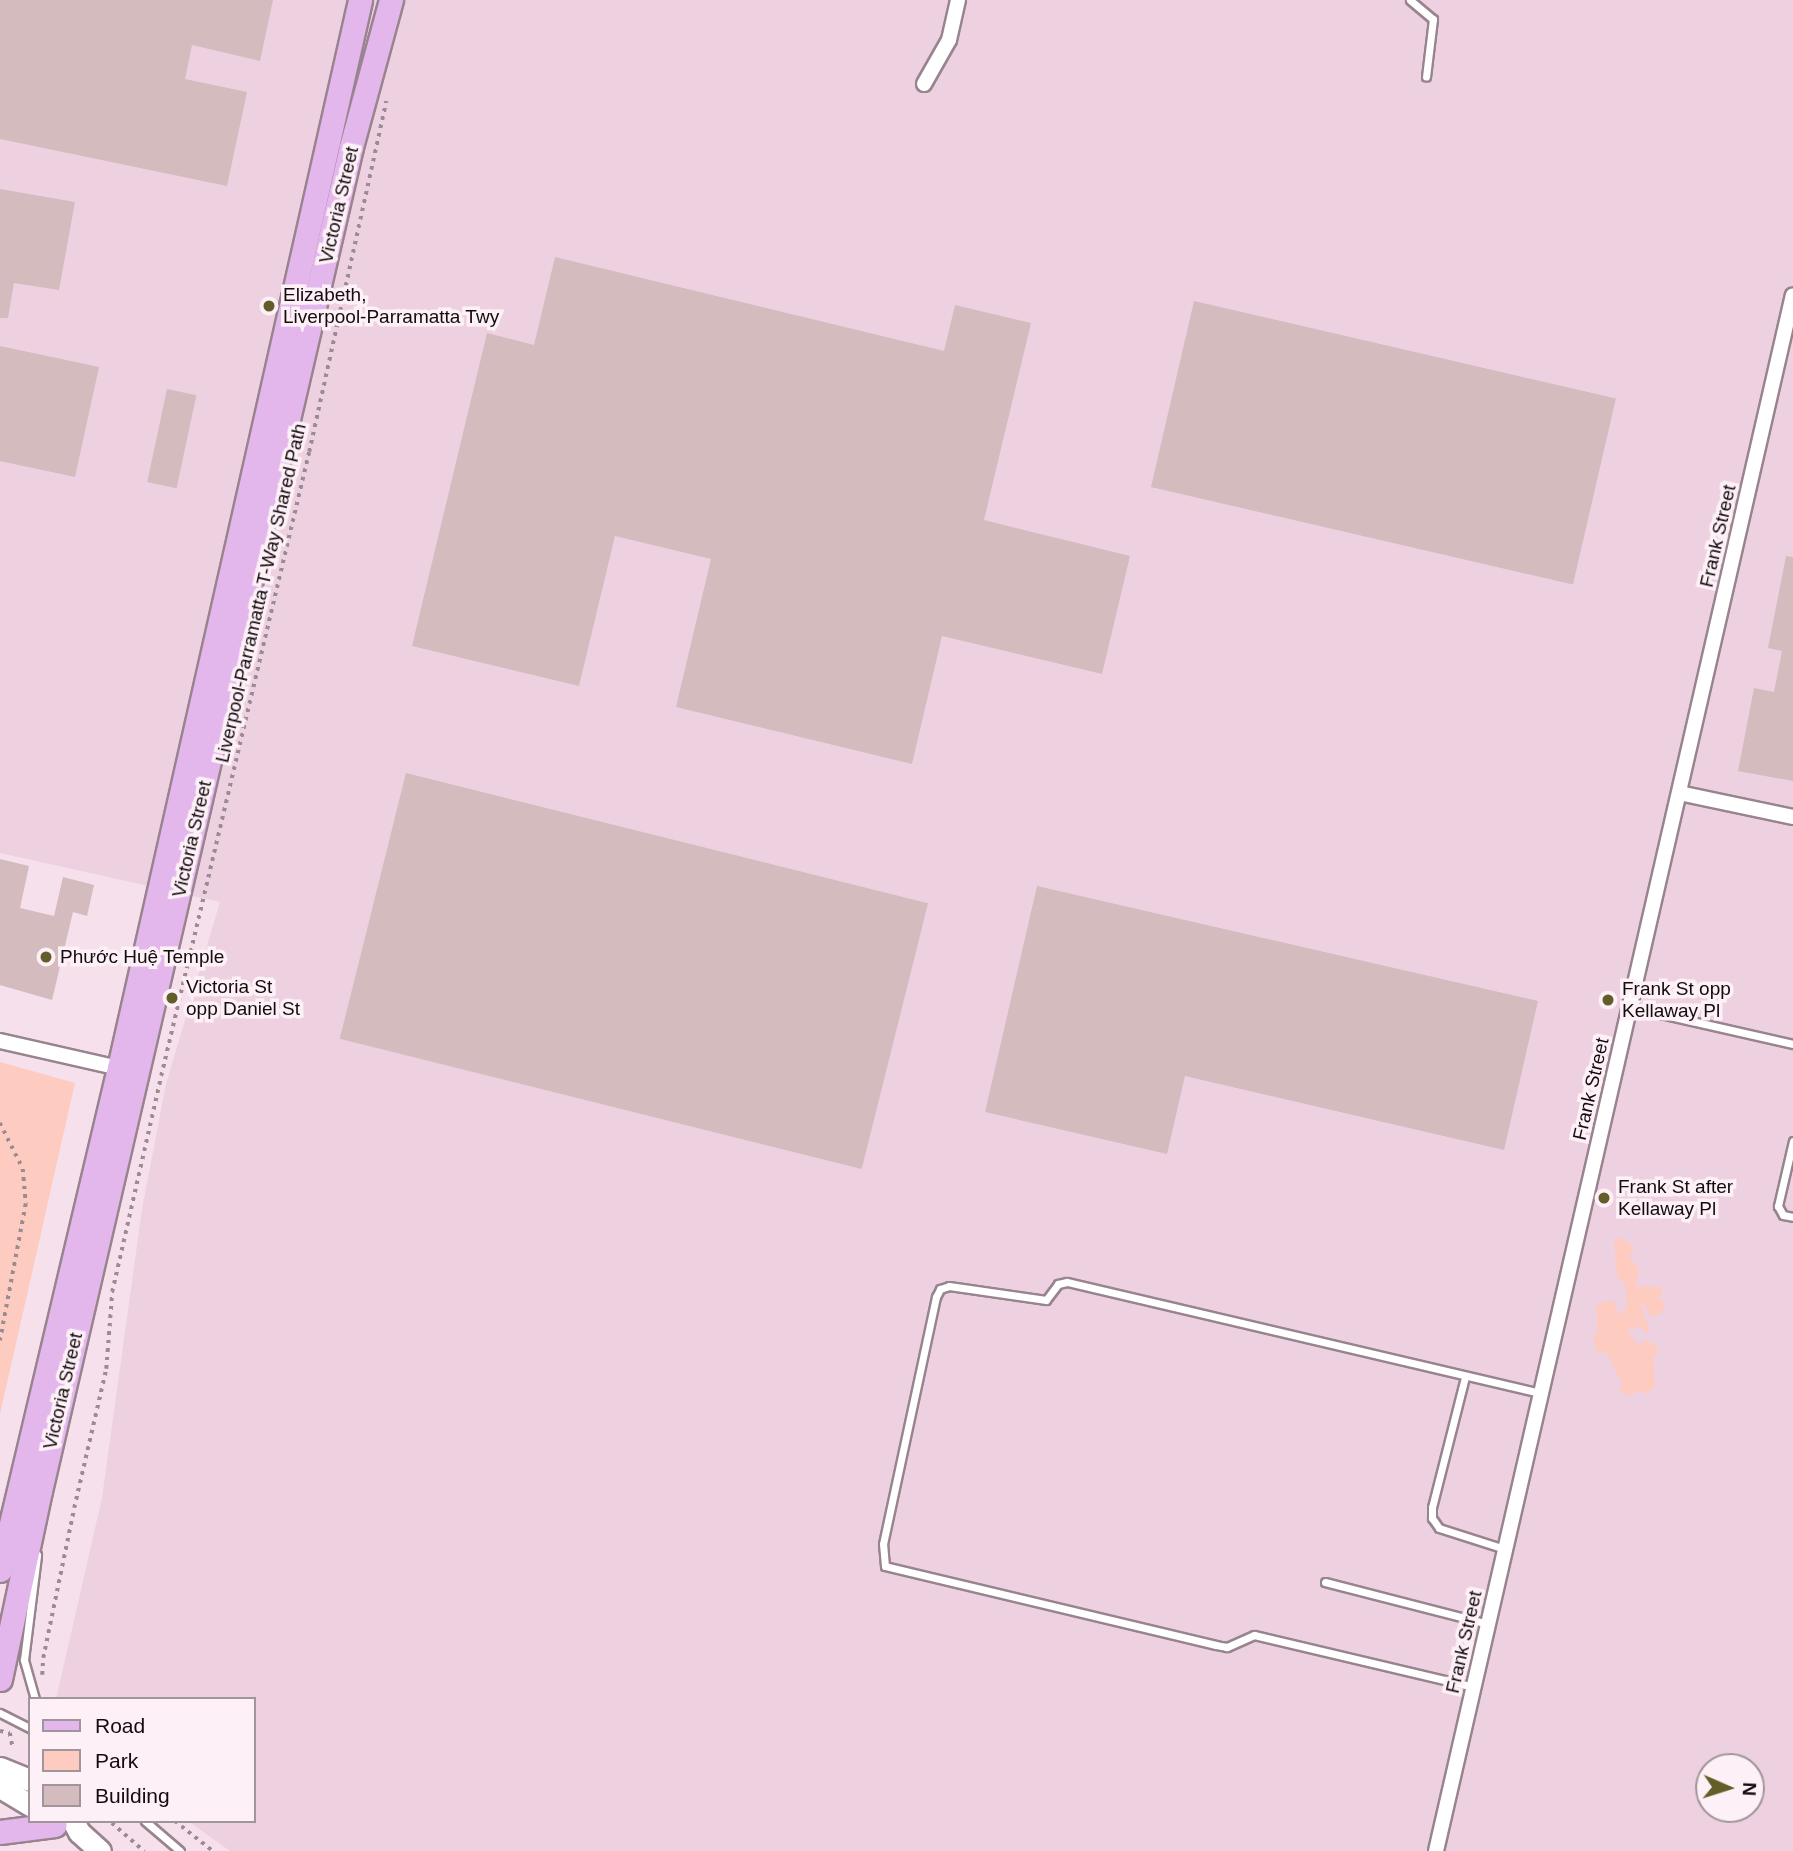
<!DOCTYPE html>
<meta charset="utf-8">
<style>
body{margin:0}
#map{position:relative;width:1793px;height:1851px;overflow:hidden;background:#f5e0eb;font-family:Helvetica,sans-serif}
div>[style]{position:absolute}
.built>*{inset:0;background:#eed1e0}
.green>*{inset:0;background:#fecbc0}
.building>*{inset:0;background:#d3bbbe;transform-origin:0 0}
.path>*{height:3.5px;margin-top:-1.75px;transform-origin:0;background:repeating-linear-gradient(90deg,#9b8b93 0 3.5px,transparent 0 8.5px)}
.roads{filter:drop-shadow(2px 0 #98848e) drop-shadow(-2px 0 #98848e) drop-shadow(0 2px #98848e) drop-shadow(0 -2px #98848e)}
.lane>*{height:7px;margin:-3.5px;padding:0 3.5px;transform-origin:3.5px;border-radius:3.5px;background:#fff}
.street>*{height:14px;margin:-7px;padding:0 7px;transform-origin:7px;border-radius:7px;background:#fff}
.secondary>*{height:21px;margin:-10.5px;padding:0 10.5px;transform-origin:10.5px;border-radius:10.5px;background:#fff}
.primary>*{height:23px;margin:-11.5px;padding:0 11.5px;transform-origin:11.5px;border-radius:11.5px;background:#e3b6ec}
.dots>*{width:19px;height:19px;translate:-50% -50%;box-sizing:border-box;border:4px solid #fdf0f6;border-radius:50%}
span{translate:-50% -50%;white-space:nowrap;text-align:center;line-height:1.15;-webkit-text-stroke:7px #fdf0f6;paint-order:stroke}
.street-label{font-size:19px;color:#130c0f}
.poi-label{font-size:19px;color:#130c0f}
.left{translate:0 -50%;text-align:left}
.legend{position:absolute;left:28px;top:1697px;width:228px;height:126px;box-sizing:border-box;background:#fdf0f6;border:2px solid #9f959a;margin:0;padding:9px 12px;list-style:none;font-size:21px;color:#130c0f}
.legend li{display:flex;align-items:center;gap:14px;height:35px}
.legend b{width:35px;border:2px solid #9f959a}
.north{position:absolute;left:1695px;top:1753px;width:70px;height:70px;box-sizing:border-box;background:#fdf0f6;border:2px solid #9f959a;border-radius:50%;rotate:93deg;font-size:19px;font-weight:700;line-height:28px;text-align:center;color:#130c0f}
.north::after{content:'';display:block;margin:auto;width:24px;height:32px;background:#625d29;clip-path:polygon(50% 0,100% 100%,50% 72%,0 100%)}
</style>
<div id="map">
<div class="built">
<i style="clip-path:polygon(evenodd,0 0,1793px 0,1793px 1851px,230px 1851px,188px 1821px,254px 1821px,254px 1699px,56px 1699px,102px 1498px,142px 1209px,166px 1084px,220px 902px,0 853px,0 0,1709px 1767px,1751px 1767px,1751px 1809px,1709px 1809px,1709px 1767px)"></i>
</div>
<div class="green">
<i style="clip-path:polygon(0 1062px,75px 1083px,0 1414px)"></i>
<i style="clip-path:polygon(1622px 1238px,1634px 1247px,1629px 1256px,1639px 1269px,1636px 1286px,1662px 1287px,1662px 1297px,1657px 1298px,1665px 1303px,1662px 1313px,1651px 1317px,1644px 1304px,1641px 1305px,1649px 1329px,1647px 1334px,1639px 1325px,1635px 1329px,1626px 1329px,1639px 1346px,1646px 1340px,1656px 1345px,1658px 1354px,1653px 1357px,1655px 1385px,1647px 1394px,1637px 1391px,1631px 1396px,1619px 1391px,1622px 1383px,1606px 1352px,1597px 1354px,1593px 1337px,1598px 1331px,1596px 1304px,1613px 1300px,1620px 1316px,1627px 1305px,1625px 1284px,1617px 1277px,1615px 1253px,1614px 1239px)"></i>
</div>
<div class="building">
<i style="clip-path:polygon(0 0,273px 0,260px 61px,192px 45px,185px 79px,247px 92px,227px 186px,0 139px)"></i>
<i style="clip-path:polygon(0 189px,75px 202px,59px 290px,14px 283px,8px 318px,0 318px)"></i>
<i style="clip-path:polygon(555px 257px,944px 351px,955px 305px,1031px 323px,984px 520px,1130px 556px,1102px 674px,942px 636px,912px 764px,676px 707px,711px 559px,615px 536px,579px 686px,412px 646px,487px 333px,534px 345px)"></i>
<i style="left:1194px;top:301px;width:433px;height:191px;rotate:13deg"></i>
<i style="clip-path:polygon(0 346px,99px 367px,75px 477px,0 461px)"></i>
<i style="left:167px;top:389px;width:30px;height:95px;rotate:12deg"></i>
<i style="clip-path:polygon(1786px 556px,1793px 557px,1793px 781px,1738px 771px,1754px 688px,1774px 692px,1782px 651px,1768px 648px)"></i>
<i style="left:406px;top:773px;width:538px;height:274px;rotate:14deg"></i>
<i style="clip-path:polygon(0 859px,29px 866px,20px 908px,54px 916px,63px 877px,94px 885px,87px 916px,73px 912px,52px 1000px,0 985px)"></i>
<i style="clip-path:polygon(1037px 886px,1538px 1001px,1504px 1150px,1185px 1076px,1167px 1154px,985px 1112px)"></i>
</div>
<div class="path">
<i style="left:0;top:1123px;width:51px;rotate:63.4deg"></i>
<i style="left:23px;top:1169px;width:35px;rotate:85deg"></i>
<i style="left:26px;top:1204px;width:139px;rotate:100.7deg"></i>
<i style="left:42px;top:1675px;width:17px;rotate:-87deg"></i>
<i style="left:43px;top:1658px;width:153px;rotate:-78.3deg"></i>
<i style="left:74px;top:1508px;width:143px;rotate:-77deg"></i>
<i style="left:106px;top:1369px;width:77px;rotate:-85.5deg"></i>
<i style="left:112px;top:1292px;width:221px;rotate:-77.2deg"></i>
<i style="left:161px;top:1076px;width:641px;rotate:-76.66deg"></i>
<i style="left:309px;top:452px;width:359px;rotate:-77.6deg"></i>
<i style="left:0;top:1731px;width:10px;rotate:11deg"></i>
<i style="left:10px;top:1733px;width:15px;rotate:79deg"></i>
<i style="left:175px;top:1821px;width:48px;rotate:38.3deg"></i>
<i style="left:112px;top:1823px;width:43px;rotate:41.2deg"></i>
</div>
<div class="roads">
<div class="lane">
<i style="left:1410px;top:0;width:30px;rotate:40deg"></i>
<i style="left:1433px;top:19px;width:58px;rotate:96.9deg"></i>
<i style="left:1630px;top:1007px;width:167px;rotate:12.8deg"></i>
<i style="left:1793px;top:1141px;width:67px;rotate:103deg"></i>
<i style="left:1778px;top:1206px;width:10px;rotate:61deg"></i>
<i style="left:1783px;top:1215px;width:10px;rotate:11deg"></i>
<i style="left:1465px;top:1377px;width:134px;rotate:104.2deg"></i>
<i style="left:1432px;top:1507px;width:11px;rotate:90deg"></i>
<i style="left:1432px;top:1518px;width:12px;rotate:55deg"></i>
<i style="left:1439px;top:1528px;width:69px;rotate:17.7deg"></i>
<i style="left:1325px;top:1582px;width:168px;rotate:14.4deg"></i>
<i style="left:1474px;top:1687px;width:226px;rotate:-166.7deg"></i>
<i style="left:1254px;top:1635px;width:30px;rotate:156deg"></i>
<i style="left:1227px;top:1647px;width:11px;rotate:-170deg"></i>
<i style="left:1216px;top:1645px;width:340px;rotate:-166.6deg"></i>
<i style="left:885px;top:1566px;width:22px;rotate:-95deg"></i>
<i style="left:883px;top:1544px;width:253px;rotate:-77.9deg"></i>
<i style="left:936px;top:1297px;width:9px;rotate:-63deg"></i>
<i style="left:940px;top:1289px;width:9px;rotate:-18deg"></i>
<i style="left:949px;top:1286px;width:98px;rotate:8.2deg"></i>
<i style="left:1046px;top:1300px;width:20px;rotate:-53deg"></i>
<i style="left:1058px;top:1284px;width:9px;rotate:-13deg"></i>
<i style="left:1067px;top:1282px;width:487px;rotate:13.2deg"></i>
<i style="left:35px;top:1699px;width:41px;rotate:-105.8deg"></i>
<i style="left:24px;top:1660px;width:106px;rotate:-82.9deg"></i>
<i style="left:0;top:1713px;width:34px;rotate:27deg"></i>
<i style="left:145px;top:1821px;width:46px;rotate:40.6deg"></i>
</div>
<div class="street">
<i style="left:924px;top:84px;width:51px;rotate:-60.4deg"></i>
<i style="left:949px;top:40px;width:41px;rotate:-77.3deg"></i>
<i style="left:1679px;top:793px;width:116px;rotate:11.9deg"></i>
<i style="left:0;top:1041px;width:122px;rotate:12.8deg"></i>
<i style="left:1436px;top:1851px;width:1596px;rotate:-77.08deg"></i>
</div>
<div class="secondary">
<i style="left:0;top:1768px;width:32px;rotate:22deg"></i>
<i style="left:0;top:1787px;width:35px;rotate:31deg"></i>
<i style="left:73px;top:1821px;width:13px;rotate:61deg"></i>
<i style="left:79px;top:1832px;width:28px;rotate:42deg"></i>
</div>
<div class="primary">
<i style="left:0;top:1570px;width:516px;rotate:-76.66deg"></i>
<i style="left:119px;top:1068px;width:1095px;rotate:-77.28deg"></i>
<i style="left:0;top:1679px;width:192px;rotate:-78deg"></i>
<i style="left:40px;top:1491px;width:1380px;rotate:-76.97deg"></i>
<i style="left:351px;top:147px;width:152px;rotate:-74.8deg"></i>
<i style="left:0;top:1832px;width:55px;rotate:-7.3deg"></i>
</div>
</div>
<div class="dots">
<i style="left:269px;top:306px;background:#625d29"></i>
<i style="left:46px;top:957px;background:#625d29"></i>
<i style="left:172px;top:998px;background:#625d29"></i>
<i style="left:1608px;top:1000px;background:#625d29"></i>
<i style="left:1604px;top:1198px;background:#625d29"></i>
</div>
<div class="street-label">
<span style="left:339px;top:205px;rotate:-77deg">Victoria Street</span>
<span style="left:1718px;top:536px;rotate:-77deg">Frank Street</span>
<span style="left:261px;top:593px;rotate:-77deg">Liverpool-Parramatta T-Way Shared Path</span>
<span style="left:192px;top:839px;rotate:-77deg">Victoria Street</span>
<span style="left:1591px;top:1089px;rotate:-77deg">Frank Street</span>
<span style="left:63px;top:1391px;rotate:-77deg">Victoria Street</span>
<span style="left:1464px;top:1642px;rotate:-77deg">Frank Street</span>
</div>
<div class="poi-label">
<span class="left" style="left:283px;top:306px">Elizabeth,<br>Liverpool-Parramatta Twy</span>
<span class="left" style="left:60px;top:957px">Phước Huệ Temple</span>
<span class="left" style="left:186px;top:998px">Victoria St<br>opp Daniel St</span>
<span class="left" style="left:1622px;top:1000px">Frank St opp<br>Kellaway Pl</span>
<span class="left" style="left:1618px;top:1198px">Frank St after<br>Kellaway Pl</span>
</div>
<ul class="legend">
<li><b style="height:9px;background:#e3b6ec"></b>Road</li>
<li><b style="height:19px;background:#fecbc0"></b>Park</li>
<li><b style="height:19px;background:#d3bbbe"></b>Building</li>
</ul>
<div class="north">N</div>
</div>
